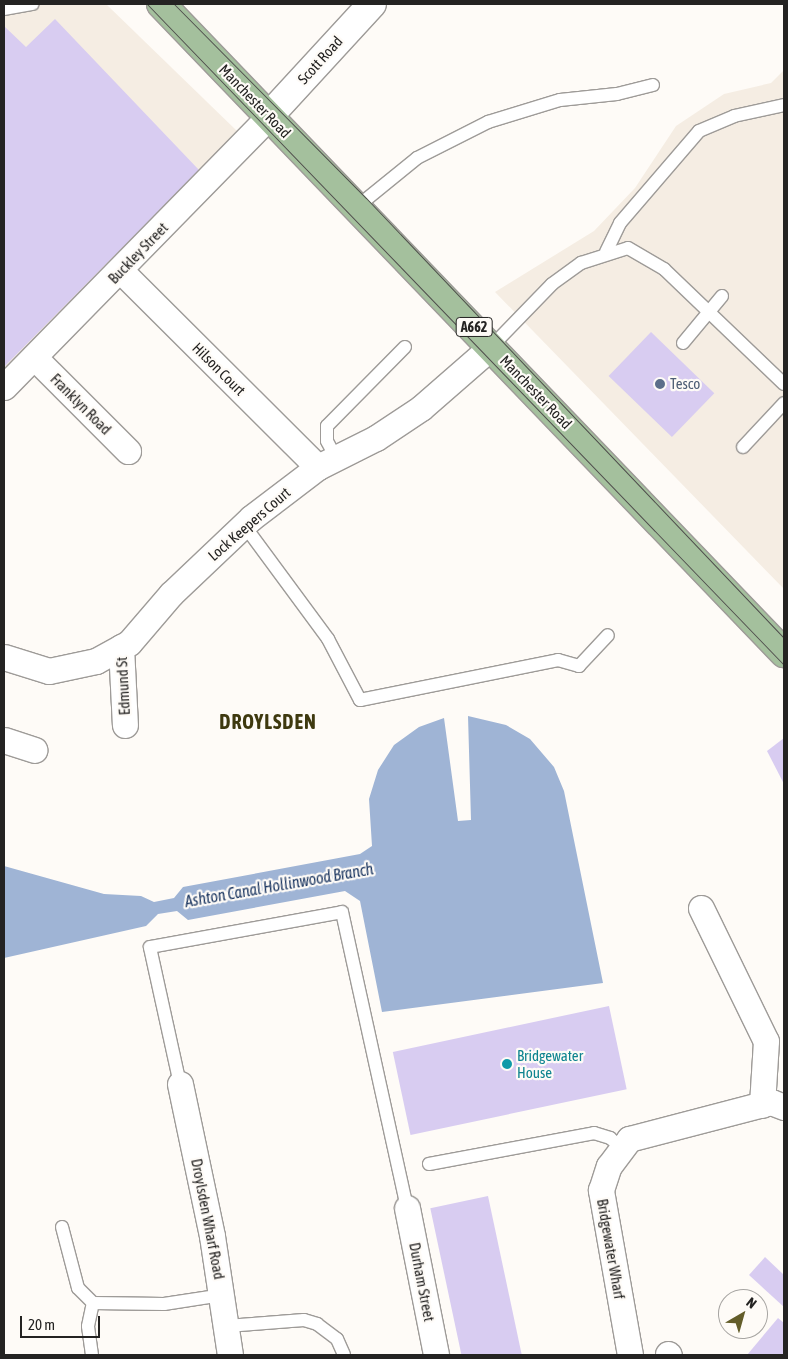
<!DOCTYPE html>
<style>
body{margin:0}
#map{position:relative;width:788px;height:1359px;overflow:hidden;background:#fefbf7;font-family:"Asap Condensed",sans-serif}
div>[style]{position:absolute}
.built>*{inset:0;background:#f5ede3}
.water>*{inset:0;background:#9fb4d5}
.building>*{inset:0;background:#d8ccf1;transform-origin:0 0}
.roads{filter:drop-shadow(1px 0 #9e9b98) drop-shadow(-1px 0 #9e9b98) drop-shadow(0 1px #9e9b98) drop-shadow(0 -1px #9e9b98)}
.lane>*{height:12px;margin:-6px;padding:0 6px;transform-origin:6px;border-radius:6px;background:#fff}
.street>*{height:25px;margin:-12.5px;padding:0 12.5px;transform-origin:12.5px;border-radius:12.5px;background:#fff}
.secondary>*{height:28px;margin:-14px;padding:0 14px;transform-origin:14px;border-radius:14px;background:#fff}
.primary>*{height:28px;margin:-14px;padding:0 14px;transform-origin:14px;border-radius:14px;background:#a4c09d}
.tram>*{height:1px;margin:-0.5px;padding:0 0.5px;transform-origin:0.5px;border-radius:0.5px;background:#4f4d4c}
.dots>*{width:14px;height:14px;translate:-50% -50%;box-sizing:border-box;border:2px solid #fefbf7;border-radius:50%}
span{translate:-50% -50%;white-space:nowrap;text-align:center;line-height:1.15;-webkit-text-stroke:4.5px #fefbf7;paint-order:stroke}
.shield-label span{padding:1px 4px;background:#fefbf7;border:1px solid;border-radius:4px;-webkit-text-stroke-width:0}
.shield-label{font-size:14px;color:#242322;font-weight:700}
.street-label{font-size:15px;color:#242322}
.service-label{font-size:15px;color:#4e5e75}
.left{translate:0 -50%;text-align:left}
.culture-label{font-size:15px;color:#0d838f}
.water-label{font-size:16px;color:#1a3560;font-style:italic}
.district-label{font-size:20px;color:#3e390f;font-weight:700;letter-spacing:1px}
.frame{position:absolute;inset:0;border:5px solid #242322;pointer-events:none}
.north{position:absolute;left:718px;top:1289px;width:50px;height:50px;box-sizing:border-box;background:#fefbf7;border:1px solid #a7a5a2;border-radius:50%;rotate:38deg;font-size:14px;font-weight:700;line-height:20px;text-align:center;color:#242322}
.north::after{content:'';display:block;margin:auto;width:18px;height:22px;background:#635d2a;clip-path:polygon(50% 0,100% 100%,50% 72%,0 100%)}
.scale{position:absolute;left:20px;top:1316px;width:80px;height:22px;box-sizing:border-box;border:2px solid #242322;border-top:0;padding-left:6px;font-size:15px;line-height:18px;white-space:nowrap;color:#242322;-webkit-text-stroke:4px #fefbf7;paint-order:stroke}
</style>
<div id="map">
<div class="built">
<i style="clip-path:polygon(4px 4px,106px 4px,238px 132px,4px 369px)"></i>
<i style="clip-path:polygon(784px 70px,784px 589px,495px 292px,594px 231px,635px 188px,676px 126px,724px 94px,771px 83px)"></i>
</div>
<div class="water">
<i style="clip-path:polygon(468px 716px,506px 725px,530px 739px,554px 767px,564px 791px,603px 983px,382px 1012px,360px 901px,345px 891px,188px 920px,177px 911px,158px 914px,146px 926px,4px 958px,4px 866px,104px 894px,141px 896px,154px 902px,174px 898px,183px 887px,360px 854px,372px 846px,369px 799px,378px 770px,394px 745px,419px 727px,444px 718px,458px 821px,471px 820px)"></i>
</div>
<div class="building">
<i style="clip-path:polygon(55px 19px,199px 170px,4px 367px,4px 26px,26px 47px)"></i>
<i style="left:651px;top:332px;width:88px;height:61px;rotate:44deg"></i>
<i style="clip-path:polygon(784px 738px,784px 784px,767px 751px)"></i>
<i style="left:609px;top:1006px;width:85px;height:221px;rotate:78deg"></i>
<i style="left:488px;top:1196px;width:163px;height:59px;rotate:78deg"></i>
<i style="clip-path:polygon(765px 1257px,784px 1275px,784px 1307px,749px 1275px)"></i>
<i style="clip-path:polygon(778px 1318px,784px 1323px,784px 1355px,747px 1355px)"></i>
</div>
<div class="roads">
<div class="lane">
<i style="left:4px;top:9px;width:29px;rotate:-10deg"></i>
<i style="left:358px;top:206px;width:76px;rotate:-39.1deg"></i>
<i style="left:417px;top:158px;width:80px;rotate:-26.9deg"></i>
<i style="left:488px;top:122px;width:75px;rotate:-17deg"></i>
<i style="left:560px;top:100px;width:57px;rotate:-6deg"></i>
<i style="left:617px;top:94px;width:37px;rotate:-14deg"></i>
<i style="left:606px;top:252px;width:32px;rotate:-64deg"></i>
<i style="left:620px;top:223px;width:121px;rotate:-49.3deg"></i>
<i style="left:699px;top:131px;width:38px;rotate:-23deg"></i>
<i style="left:734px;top:116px;width:51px;rotate:-12.4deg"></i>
<i style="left:683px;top:343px;width:61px;rotate:-50.3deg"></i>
<i style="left:492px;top:346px;width:86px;rotate:-45.9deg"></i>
<i style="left:552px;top:284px;width:36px;rotate:-36deg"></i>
<i style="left:581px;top:263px;width:49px;rotate:-17.7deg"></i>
<i style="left:628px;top:248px;width:42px;rotate:30.3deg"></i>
<i style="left:664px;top:269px;width:166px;rotate:43.8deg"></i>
<i style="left:743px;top:447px;width:60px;rotate:-47deg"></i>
<i style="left:336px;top:458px;width:19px;rotate:-118deg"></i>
<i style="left:327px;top:441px;width:15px;rotate:-90deg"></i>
<i style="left:327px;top:426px;width:111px;rotate:-45.4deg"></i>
<i style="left:244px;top:525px;width:142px;rotate:53.6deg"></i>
<i style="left:328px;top:639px;width:69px;rotate:62.3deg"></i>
<i style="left:360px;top:700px;width:202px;rotate:-11.4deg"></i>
<i style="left:558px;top:660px;width:22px;rotate:16deg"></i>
<i style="left:579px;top:666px;width:42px;rotate:-46.9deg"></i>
<i style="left:180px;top:1084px;width:140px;rotate:-102.4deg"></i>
<i style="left:150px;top:947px;width:195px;rotate:-10.3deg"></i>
<i style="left:342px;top:912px;width:303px;rotate:77.6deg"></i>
<i style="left:429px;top:1164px;width:168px;rotate:-10.6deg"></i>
<i style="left:594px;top:1133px;width:17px;rotate:17deg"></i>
<i style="left:610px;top:1138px;width:16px;rotate:40deg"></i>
<i style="left:62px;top:1227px;width:63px;rotate:75.3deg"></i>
<i style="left:78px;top:1288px;width:21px;rotate:45deg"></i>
<i style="left:93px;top:1303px;width:71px;rotate:0.8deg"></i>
<i style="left:164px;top:1304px;width:60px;rotate:-8.7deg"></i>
<i style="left:227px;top:1326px;width:77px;rotate:-4.5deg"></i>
<i style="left:304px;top:1320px;width:14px;rotate:17deg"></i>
<i style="left:317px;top:1324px;width:25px;rotate:37deg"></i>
<i style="left:337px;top:1339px;width:17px;rotate:66deg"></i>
<i style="left:92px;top:1355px;width:29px;rotate:-98deg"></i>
<i style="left:88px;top:1326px;width:24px;rotate:-78deg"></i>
</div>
<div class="street">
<i style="left:121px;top:271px;width:278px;rotate:44.9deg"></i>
<i style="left:34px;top:357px;width:133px;rotate:45deg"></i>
<i style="left:4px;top:387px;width:379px;rotate:-45.6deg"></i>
<i style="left:121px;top:647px;width:78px;rotate:87.1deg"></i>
<i style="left:4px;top:657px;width:47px;rotate:17.3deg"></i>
<i style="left:49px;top:671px;width:48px;rotate:-12deg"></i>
<i style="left:96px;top:661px;width:38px;rotate:-29deg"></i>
<i style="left:129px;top:643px;width:65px;rotate:-49.4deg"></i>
<i style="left:171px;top:594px;width:110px;rotate:-43.5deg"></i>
<i style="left:251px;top:518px;width:84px;rotate:-37.3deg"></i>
<i style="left:318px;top:467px;width:65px;rotate:-26.6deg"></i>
<i style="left:376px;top:438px;width:54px;rotate:-33.7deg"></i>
<i style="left:421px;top:408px;width:94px;rotate:-41.1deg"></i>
<i style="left:4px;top:740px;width:32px;rotate:18deg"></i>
<i style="left:701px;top:908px;width:148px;rotate:64deg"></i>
<i style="left:766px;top:1041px;width:64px;rotate:93.6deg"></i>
<i style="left:180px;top:1084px;width:155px;rotate:78.1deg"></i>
<i style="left:212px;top:1236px;width:120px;rotate:81.4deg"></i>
<i style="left:407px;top:1208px;width:150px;rotate:78.8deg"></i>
<i style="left:668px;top:1354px;width:1px;rotate:45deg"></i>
<i style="left:630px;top:1355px;width:168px;rotate:-100deg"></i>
<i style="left:601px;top:1190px;width:25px;rotate:-72deg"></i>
<i style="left:609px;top:1166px;width:34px;rotate:-53deg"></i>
<i style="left:629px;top:1139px;width:147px;rotate:-14.6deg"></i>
<i style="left:771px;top:1102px;width:14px;rotate:21deg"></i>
</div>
<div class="secondary">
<i style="left:269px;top:116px;width:152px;rotate:-47.4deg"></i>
</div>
<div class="primary">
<i style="left:161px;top:4px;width:900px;rotate:46.17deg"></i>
</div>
</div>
<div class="tram">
<i style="left:147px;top:4px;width:918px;rotate:46.06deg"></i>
<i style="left:174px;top:4px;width:273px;rotate:45.3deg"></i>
<i style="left:366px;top:198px;width:607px;rotate:46.47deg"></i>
</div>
<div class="dots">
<i style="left:660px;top:384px;background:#5c6f8a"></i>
<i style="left:507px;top:1064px;background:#0f9aa8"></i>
</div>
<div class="shield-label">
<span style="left:474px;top:327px">A662</span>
</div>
<div class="street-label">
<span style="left:320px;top:60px;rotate:-48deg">Scott Road</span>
<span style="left:255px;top:101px;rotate:46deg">Manchester Road</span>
<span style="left:138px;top:253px;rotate:-46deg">Buckley Street</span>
<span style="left:219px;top:369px;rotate:45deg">Hilson Court</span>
<span style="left:536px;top:392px;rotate:46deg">Manchester Road</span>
<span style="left:81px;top:404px;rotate:45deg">Franklyn Road</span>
<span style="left:249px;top:524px;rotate:-41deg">Lock Keepers Court</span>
<span style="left:123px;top:686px;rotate:-93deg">Edmund St</span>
<span style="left:208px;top:1219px;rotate:79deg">Droylsden Wharf Road</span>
<span style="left:611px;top:1249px;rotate:80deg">Bridgewater Wharf</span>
<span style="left:422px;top:1282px;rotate:79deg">Durham Street</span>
</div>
<div class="service-label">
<span class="left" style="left:670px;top:384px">Tesco</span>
</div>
<div class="culture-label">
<span class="left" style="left:517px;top:1064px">Bridgewater<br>House</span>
</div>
<div class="water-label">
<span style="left:279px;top:885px;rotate:-10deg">Ashton Canal Hollinwood Branch</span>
</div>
<div class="district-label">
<span style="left:268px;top:721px">DROYLSDEN</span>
</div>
<div class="frame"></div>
<div class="north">N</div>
<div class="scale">20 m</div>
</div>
